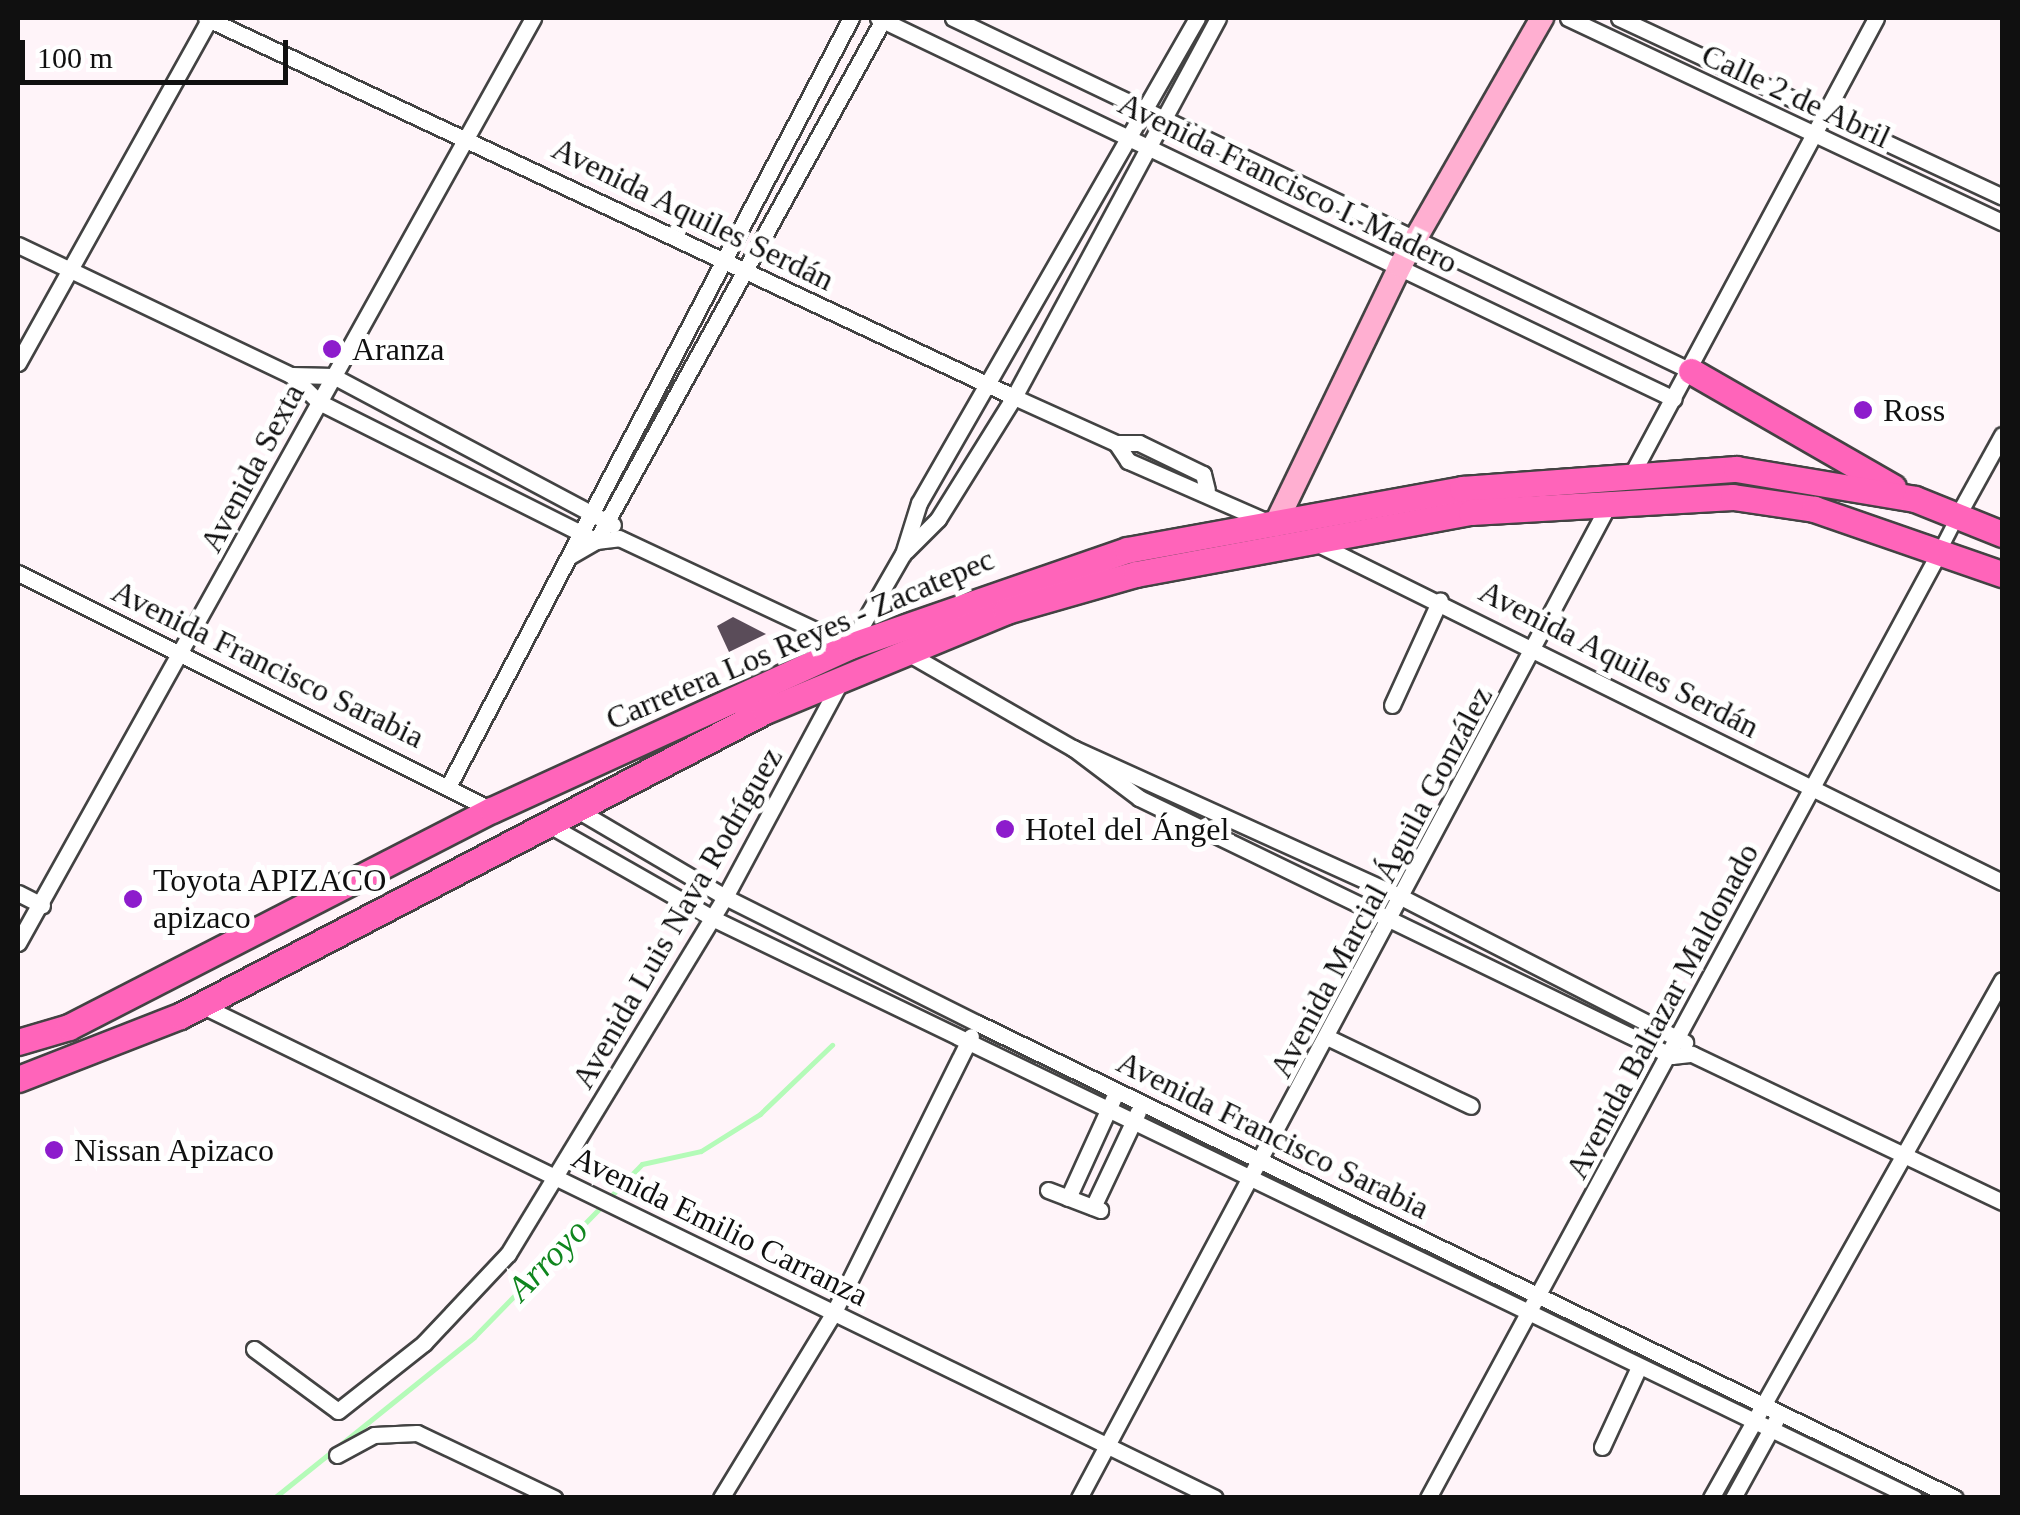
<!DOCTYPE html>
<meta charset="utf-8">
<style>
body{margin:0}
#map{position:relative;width:2020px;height:1515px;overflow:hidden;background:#fff4f9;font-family:Georgia,serif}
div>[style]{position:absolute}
.stream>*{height:5px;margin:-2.5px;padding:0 2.5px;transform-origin:2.5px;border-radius:2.5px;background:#b4fbb8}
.building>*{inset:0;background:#5a4c59}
.roads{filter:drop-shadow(2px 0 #434343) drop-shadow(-2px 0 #434343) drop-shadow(0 2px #434343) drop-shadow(0 -2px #434343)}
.pedestrian>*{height:12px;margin:-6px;padding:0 6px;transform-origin:6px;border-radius:6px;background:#fff}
.minor>*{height:15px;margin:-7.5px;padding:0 7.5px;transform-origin:7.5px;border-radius:7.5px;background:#fff}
.secondary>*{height:22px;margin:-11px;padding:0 11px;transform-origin:11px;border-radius:11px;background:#ffafd1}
.primary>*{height:25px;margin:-12.5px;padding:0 12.5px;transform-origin:12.5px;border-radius:12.5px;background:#ff64ba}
.dots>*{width:28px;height:28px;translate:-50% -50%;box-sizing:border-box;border:5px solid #fff;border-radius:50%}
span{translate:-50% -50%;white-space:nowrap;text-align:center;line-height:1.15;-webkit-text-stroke:10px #fff;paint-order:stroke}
.street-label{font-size:32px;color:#101010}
.poi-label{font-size:32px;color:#101010}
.left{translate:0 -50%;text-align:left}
.water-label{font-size:35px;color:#0f861e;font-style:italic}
.frame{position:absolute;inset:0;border:20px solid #101010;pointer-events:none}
.scale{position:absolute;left:20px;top:40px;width:268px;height:45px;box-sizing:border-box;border:5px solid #101010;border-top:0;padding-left:12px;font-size:30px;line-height:35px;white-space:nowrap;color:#101010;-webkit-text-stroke:8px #fff;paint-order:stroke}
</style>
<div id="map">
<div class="stream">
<i style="left:609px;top:1198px;width:47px;rotate:-45.9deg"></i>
<i style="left:642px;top:1164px;width:60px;rotate:-12.4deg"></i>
<i style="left:701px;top:1151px;width:70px;rotate:-32.1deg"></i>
<i style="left:760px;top:1114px;width:100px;rotate:-43.8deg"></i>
<i style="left:274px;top:1498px;width:257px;rotate:-38.8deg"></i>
<i style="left:474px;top:1337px;width:183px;rotate:-45.7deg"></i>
</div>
<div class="building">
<i style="clip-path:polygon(733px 617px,766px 634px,729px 652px,717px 626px)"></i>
</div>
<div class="roads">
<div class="pedestrian">
<i style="left:1941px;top:549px;width:37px;rotate:-63deg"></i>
</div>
<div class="minor">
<i style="left:206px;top:18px;width:892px;rotate:25.13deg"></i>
<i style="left:1014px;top:397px;width:112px;rotate:24.3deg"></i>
<i style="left:1116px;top:443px;width:23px"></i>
<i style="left:1139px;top:443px;width:71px;rotate:25.8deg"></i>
<i style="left:1203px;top:474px;width:16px;rotate:76deg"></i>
<i style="left:878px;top:18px;width:882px;rotate:25.58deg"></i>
<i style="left:953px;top:18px;width:818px;rotate:25.56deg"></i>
<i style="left:1568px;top:18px;width:480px;rotate:25.2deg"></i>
<i style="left:1619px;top:18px;width:423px;rotate:25deg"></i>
<i style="left:18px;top:245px;width:302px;rotate:25.5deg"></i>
<i style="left:291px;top:375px;width:39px;rotate:44deg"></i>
<i style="left:319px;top:402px;width:310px;rotate:26.6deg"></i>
<i style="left:596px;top:541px;width:23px;rotate:-7deg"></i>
<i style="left:619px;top:538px;width:255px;rotate:25.1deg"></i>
<i style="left:850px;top:646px;width:106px;rotate:-60.1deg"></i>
<i style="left:903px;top:554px;width:53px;rotate:-72.6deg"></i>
<i style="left:919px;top:503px;width:559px;rotate:-60.18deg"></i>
<i style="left:18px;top:363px;width:395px;rotate:-60.9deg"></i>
<i style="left:291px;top:375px;width:42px;rotate:1.4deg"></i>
<i style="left:333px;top:376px;width:317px;rotate:28deg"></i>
<i style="left:1116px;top:443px;width:22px;rotate:56deg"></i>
<i style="left:1128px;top:461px;width:157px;rotate:23.6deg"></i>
<i style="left:1633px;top:472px;width:515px;rotate:-61.84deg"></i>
<i style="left:1959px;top:513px;width:89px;rotate:-61.1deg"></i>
<i style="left:1316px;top:543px;width:765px;rotate:26.3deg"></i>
<i style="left:906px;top:551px;width:45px;rotate:-45deg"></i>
<i style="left:938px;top:519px;width:144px;rotate:-58.1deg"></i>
<i style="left:1014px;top:397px;width:430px;rotate:-61.7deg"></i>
<i style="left:570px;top:556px;width:30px;rotate:-30deg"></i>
<i style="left:596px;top:541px;width:597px;rotate:-61.16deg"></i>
<i style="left:18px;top:573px;width:530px;rotate:26.57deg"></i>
<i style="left:904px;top:651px;width:195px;rotate:29.9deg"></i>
<i style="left:1073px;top:748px;width:362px;rotate:24.4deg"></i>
<i style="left:1403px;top:898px;width:317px;rotate:27.1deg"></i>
<i style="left:1392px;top:705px;width:115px;rotate:-65.4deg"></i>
<i style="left:1073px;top:748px;width:83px;rotate:37.1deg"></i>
<i style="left:1139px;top:798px;width:592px;rotate:25.83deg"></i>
<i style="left:1672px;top:1056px;width:20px;rotate:-6deg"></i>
<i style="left:1692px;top:1054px;width:344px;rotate:25.5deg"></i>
<i style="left:450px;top:783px;width:864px;rotate:-62.34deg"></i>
<i style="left:574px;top:808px;width:175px;rotate:30.5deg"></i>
<i style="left:725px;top:897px;width:282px;rotate:26.6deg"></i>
<i style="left:977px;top:1023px;width:1087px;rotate:25.91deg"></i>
<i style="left:544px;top:822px;width:193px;rotate:29.7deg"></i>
<i style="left:712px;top:918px;width:1335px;rotate:25.76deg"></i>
<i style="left:18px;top:893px;width:27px;rotate:27deg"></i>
<i style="left:18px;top:943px;width:1059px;rotate:-60.89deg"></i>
<i style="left:201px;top:1005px;width:1127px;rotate:25.93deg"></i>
<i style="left:1329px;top:1038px;width:157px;rotate:25.6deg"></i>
<i style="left:1048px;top:1190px;width:56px;rotate:21deg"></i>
<i style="left:1068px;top:1198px;width:111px;rotate:-65.5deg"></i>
<i style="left:1093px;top:1207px;width:105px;rotate:-64.7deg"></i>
<i style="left:254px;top:1349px;width:104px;rotate:36.4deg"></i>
<i style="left:338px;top:1411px;width:110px;rotate:-38.3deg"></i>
<i style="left:424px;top:1343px;width:122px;rotate:-46.7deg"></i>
<i style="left:508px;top:1254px;width:418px;rotate:-58.7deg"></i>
<i style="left:725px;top:897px;width:247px;rotate:-61.8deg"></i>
<i style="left:1602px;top:1447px;width:86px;rotate:-65.2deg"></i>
<i style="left:337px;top:1455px;width:42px;rotate:-28.4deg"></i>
<i style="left:374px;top:1435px;width:43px;rotate:-2.7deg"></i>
<i style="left:417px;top:1433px;width:152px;rotate:25.4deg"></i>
<i style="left:721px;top:1498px;width:215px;rotate:-58.7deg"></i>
<i style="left:833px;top:1314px;width:310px;rotate:-63.6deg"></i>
<i style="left:1079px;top:1498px;width:1131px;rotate:-61.94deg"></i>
<i style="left:1428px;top:1498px;width:1079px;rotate:-61.61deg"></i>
<i style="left:1711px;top:1498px;width:594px;rotate:-60.67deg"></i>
<i style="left:1733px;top:1498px;width:91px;rotate:-61.2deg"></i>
</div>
<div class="secondary">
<i style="left:1275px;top:525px;width:288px;rotate:-64.2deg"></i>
<i style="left:1400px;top:266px;width:286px;rotate:-60.2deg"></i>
</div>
<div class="primary">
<i style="left:1691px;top:371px;width:233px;rotate:29.9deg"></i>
<i style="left:18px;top:1042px;width:53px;rotate:-16.4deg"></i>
<i style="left:69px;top:1027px;width:475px;rotate:-27.2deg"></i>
<i style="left:492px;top:810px;width:394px;rotate:-24.6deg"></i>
<i style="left:850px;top:646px;width:293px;rotate:-19.1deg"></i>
<i style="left:1127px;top:550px;width:341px;rotate:-10.3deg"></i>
<i style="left:1462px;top:489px;width:275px;rotate:-4.2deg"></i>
<i style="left:1736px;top:469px;width:181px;rotate:9.5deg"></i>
<i style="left:1915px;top:499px;width:94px;rotate:21.9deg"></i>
<i style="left:18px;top:1079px;width:174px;rotate:-21.3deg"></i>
<i style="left:180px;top:1016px;width:660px;rotate:-27.54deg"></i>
<i style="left:765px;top:711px;width:261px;rotate:-22.5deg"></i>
<i style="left:1006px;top:611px;width:135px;rotate:-15.9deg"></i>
<i style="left:1136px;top:574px;width:341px;rotate:-10.5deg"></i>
<i style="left:1471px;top:512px;width:262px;rotate:-3.3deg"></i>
<i style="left:1733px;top:497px;width:82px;rotate:8.4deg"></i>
<i style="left:1814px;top:509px;width:199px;rotate:19.1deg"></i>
</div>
</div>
<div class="dots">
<i style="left:332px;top:349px;background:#8d1ccc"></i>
<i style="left:1863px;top:410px;background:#8d1ccc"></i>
<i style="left:1005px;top:829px;background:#8d1ccc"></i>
<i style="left:133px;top:899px;background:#8d1ccc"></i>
<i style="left:54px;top:1150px;background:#8d1ccc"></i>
</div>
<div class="street-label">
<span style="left:1796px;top:96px;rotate:25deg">Calle 2 de Abril</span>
<span style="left:1288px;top:183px;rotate:26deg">Avenida Francisco I. Madero</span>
<span style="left:693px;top:214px;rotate:26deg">Avenida Aquiles Serdán</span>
<span style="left:252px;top:468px;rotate:-62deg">Avenida Sexta</span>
<span style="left:800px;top:639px;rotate:-23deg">Carretera Los Reyes - Zacatepec</span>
<span style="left:1619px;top:659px;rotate:27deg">Avenida Aquiles Serdán</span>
<span style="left:268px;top:664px;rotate:26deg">Avenida Francisco Sarabia</span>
<span style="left:1381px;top:882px;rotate:-62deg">Avenida Marcial Águila González</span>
<span style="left:677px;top:918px;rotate:-60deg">Avenida Luis Nava Rodríguez</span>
<span style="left:1662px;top:1011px;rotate:-62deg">Avenida Baltazar Maldonado</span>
<span style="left:1273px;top:1135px;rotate:26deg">Avenida Francisco Sarabia</span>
<span style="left:720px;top:1226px;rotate:26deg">Avenida Emilio Carranza</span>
</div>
<div class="poi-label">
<span class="left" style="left:352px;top:349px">Aranza</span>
<span class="left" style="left:1883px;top:410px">Ross</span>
<span class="left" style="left:1025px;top:829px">Hotel del Ángel</span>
<span class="left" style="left:153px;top:899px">Toyota APIZACO<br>apizaco</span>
<span class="left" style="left:74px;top:1150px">Nissan Apizaco</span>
</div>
<div class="water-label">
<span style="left:548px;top:1260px;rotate:-46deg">Arroyo</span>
</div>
<div class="frame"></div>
<div class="scale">100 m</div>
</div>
